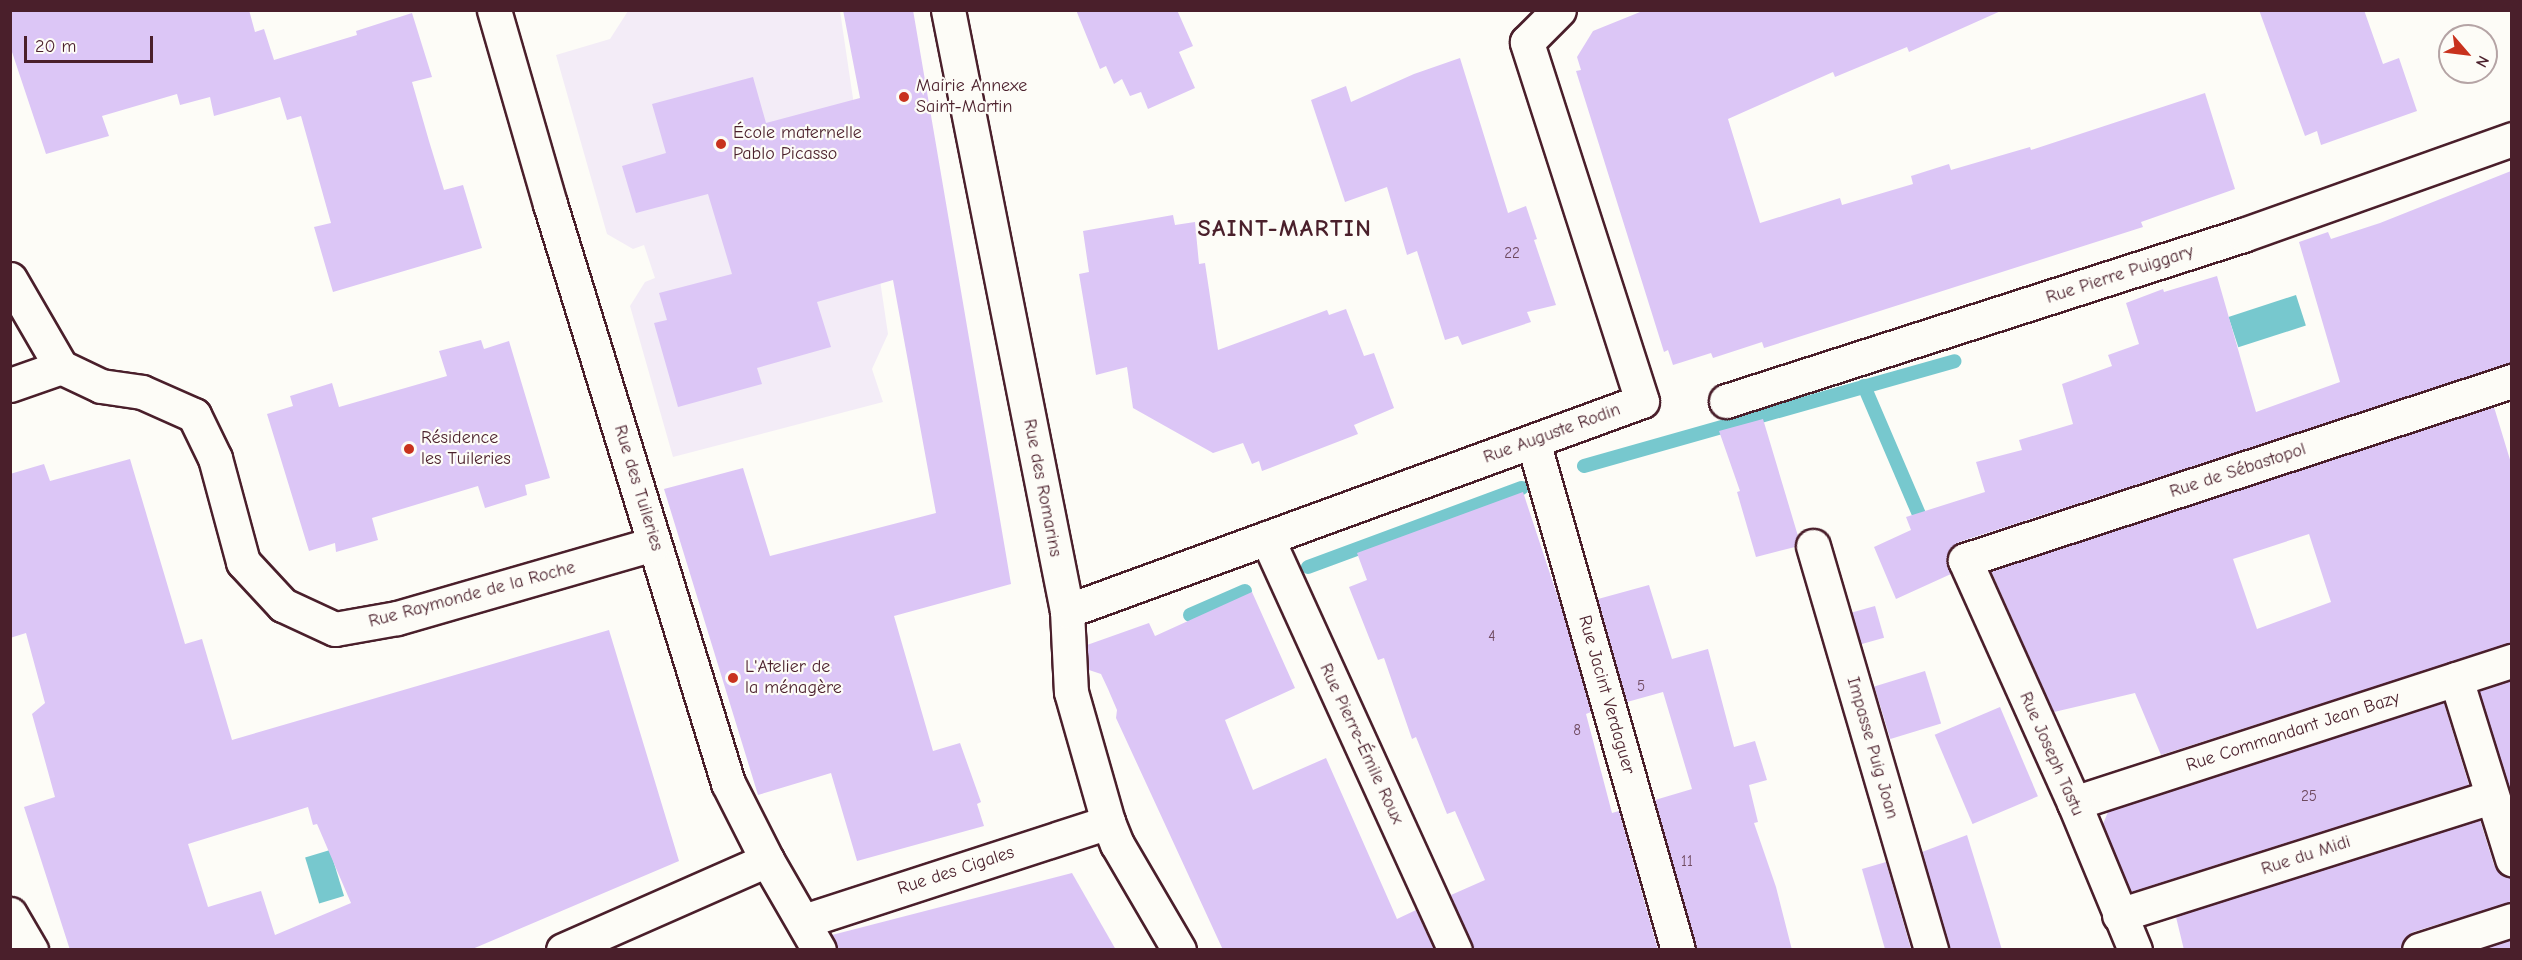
<!DOCTYPE html>
<meta charset="utf-8">
<style>
body{margin:0}
#map{position:relative;width:2522px;height:960px;overflow:hidden;background:#fdfcf7;font-family:"Comic Neue",sans-serif}
div>[style]{position:absolute}
.built>*{inset:0;background:#f3ecf7}
.water>*{inset:0;background:#77c8ce;transform-origin:0 0}
.stream>*{height:14px;margin:-7px;padding:0 7px;transform-origin:7px;border-radius:7px;background:#77c8ce}
.building>*{inset:0;background:#dcc6f6;transform-origin:0 0}
.roads{filter:drop-shadow(2px 0 #4a1f2b) drop-shadow(-2px 0 #4a1f2b) drop-shadow(0 2px #4a1f2b) drop-shadow(0 -2px #4a1f2b)}
.street>*{height:33px;margin:-16.5px;padding:0 16.5px;transform-origin:16.5px;border-radius:16.5px;background:#fdfcf7}
.dots>*{width:16px;height:16px;translate:-50% -50%;box-sizing:border-box;border:3px solid #fdfcf7;border-radius:50%}
span{translate:-50% -50%;white-space:nowrap;text-align:center;line-height:1.15;-webkit-text-stroke:4.5px #fdfcf7;paint-order:stroke}
.number-label{font-size:15px;color:#6e495e}
.number-label span{-webkit-text-stroke-width:0}
.poi-label{font-size:18px;color:#4a1f2b}
.left{translate:0 -50%;text-align:left}
.street-label{font-size:18px;color:#4a1f2b}
.district-label{font-size:24px;color:#4a1f2b;font-weight:700;letter-spacing:1.5px}
.frame{position:absolute;inset:0;border:12px solid #4a1f2b;pointer-events:none}
.north{position:absolute;left:2438px;top:24px;width:60px;height:60px;box-sizing:border-box;background:#fdfcf7;border:2px solid #b5a4a5;border-radius:50%;rotate:118deg;font-size:16px;font-weight:700;line-height:24px;text-align:center;color:#4a1f2b}
.north::after{content:'';display:block;margin:auto;width:21px;height:27px;background:#c8321e;clip-path:polygon(50% 0,100% 100%,50% 72%,0 100%)}
.scale{position:absolute;left:24px;top:36px;width:129px;height:27px;box-sizing:border-box;border:3px solid #4a1f2b;border-top:0;padding-left:8px;font-size:18px;line-height:21px;white-space:nowrap;color:#4a1f2b;-webkit-text-stroke:4px #fdfcf7;paint-order:stroke}
</style>
<div id="map">
<div class="built">
<i style="clip-path:polygon(628px 11px,840px 11px,888px 334px,872px 369px,883px 402px,673px 457px,630px 306px,645px 282px,655px 278px,644px 245px,633px 249px,607px 234px,556px 55px,610px 39px)"></i>
</div>
<div class="water">
<i style="left:2296px;top:295px;width:32px;height:71px;rotate:72deg"></i>
<i style="left:330px;top:850px;width:48px;height:26px;rotate:73deg"></i>
</div>
<div class="stream">
<i style="left:1864px;top:386px;width:147px;rotate:66.8deg"></i>
<i style="left:1584px;top:466px;width:385px;rotate:-15.8deg"></i>
<i style="left:1308px;top:567px;width:228px;rotate:-20.3deg"></i>
<i style="left:1190px;top:615px;width:60px;rotate:-23.6deg"></i>
</div>
<div class="building">
<i style="clip-path:polygon(10px 10px,249px 10px,255px 32px,264px 29px,274px 60px,357px 35px,356px 31px,412px 13px,432px 77px,412px 82px,429px 141px,444px 190px,463px 185px,482px 248px,333px 292px,314px 227px,331px 223px,301px 116px,287px 120px,280px 97px,214px 116px,210px 97px,180px 105px,177px 94px,102px 116px,109px 136px,46px 154px,10px 46px)"></i>
<i style="clip-path:polygon(843px 10px,913px 10px,1011px 584px,894px 616px,933px 751px,960px 743px,981px 802px,977px 804px,984px 826px,857px 861px,831px 773px,758px 795px,664px 489px,743px 468px,770px 556px,936px 513px,893px 280px,817px 302px,831px 347px,757px 368px,762px 384px,678px 407px,654px 323px,667px 320px,659px 293px,732px 274px,708px 194px,636px 213px,622px 166px,666px 153px,652px 104px,753px 77px,766px 123px,860px 98px)"></i>
<i style="clip-path:polygon(1076px 10px,1177px 10px,1193px 46px,1179px 52px,1195px 88px,1148px 109px,1141px 92px,1130px 96px,1122px 79px,1114px 84px,1106px 66px,1100px 69px)"></i>
<i style="clip-path:polygon(1645px 10px,2003px 10px,1909px 52px,1907px 47px,1835px 77px,1833px 72px,1728px 119px,1760px 223px,1840px 198px,1842px 205px,1913px 184px,1911px 176px,1949px 164px,1951px 170px,2030px 147px,2031px 150px,2205px 93px,2235px 189px,2141px 222px,2143px 227px,1764px 348px,1762px 342px,1713px 358px,1711px 353px,1673px 365px,1668px 350px,1664px 352px,1576px 71px,1581px 70px,1577px 57px,1593px 31px)"></i>
<i style="clip-path:polygon(2259px 10px,2364px 10px,2383px 64px,2399px 58px,2417px 111px,2321px 145px,2317px 131px,2305px 136px)"></i>
<i style="clip-path:polygon(1460px 58px,1508px 213px,1526px 206px,1537px 239px,1534px 240px,1556px 305px,1527px 312px,1531px 322px,1462px 345px,1458px 336px,1445px 340px,1417px 251px,1407px 255px,1387px 187px,1345px 202px,1311px 100px,1346px 86px,1351px 102px,1414px 74px)"></i>
<i style="clip-path:polygon(2511px 171px,2511px 363px,1959px 542px,1951px 548px,1947px 557px,1951px 574px,1896px 599px,1874px 547px,1911px 530px,1906px 517px,1985px 492px,1976px 462px,2022px 450px,2019px 440px,2073px 424px,2062px 384px,2112px 366px,2108px 355px,2139px 344px,2126px 303px,2163px 289px,2164px 292px,2217px 276px,2256px 412px,2340px 382px,2299px 242px,2328px 232px,2331px 239px,2380px 223px)"></i>
<i style="clip-path:polygon(1173px 215px,1175px 225px,1195px 222px,1199px 264px,1205px 263px,1218px 350px,1327px 310px,1329px 315px,1346px 309px,1364px 356px,1374px 353px,1394px 408px,1354px 425px,1358px 434px,1262px 471px,1259px 461px,1252px 464px,1243px 443px,1213px 453px,1133px 408px,1127px 367px,1096px 375px,1079px 274px,1089px 272px,1083px 231px)"></i>
<i style="clip-path:polygon(481px 340px,484px 349px,509px 341px,550px 478px,525px 485px,527px 495px,485px 508px,478px 486px,372px 518px,378px 540px,336px 552px,335px 543px,309px 551px,267px 414px,293px 406px,290px 396px,332px 383px,339px 407px,447px 376px,439px 351px)"></i>
<i style="clip-path:polygon(evenodd,2494px 407px,2511px 463px,2511px 643px,2161px 755px,2135px 693px,2054px 712px,1991px 571px,2494px 407px,2309px 534px,2331px 602px,2257px 629px,2233px 559px,2309px 534px)"></i>
<i style="clip-path:polygon(1763px 419px,1798px 536px,1795px 547px,1756px 557px,1737px 492px,1740px 491px,1719px 431px)"></i>
<i style="clip-path:polygon(evenodd,130px 459px,185px 644px,202px 639px,232px 740px,609px 630px,679px 861px,470px 950px,70px 950px,24px 807px,55px 797px,32px 714px,45px 703px,26px 633px,10px 638px,10px 474px,44px 464px,50px 481px,130px 459px,308px 807px,313px 825px,317px 824px,351px 903px,275px 935px,261px 891px,208px 907px,188px 844px,308px 807px)"></i>
<i style="clip-path:polygon(1523px 492px,1562px 610px,1591px 712px,1586px 714px,1612px 813px,1619px 811px,1658px 950px,1473px 950px,1451px 895px,1485px 880px,1455px 811px,1447px 814px,1416px 737px,1412px 739px,1384px 658px,1378px 660px,1349px 587px,1367px 580px,1357px 553px)"></i>
<i style="clip-path:polygon(1649px 585px,1672px 659px,1708px 649px,1734px 747px,1755px 741px,1767px 780px,1749px 785px,1758px 822px,1754px 823px,1776px 887px,1792px 950px,1696px 950px,1655px 800px,1692px 789px,1663px 692px,1627px 702px,1598px 599px)"></i>
<i style="clip-path:polygon(1252px 592px,1295px 688px,1225px 720px,1253px 790px,1326px 758px,1397px 919px,1416px 910px,1434px 950px,1223px 950px,1116px 718px,1117px 710px,1108px 689px,1101px 674px,1089px 670px,1087px 645px,1149px 623px,1155px 636px)"></i>
<i style="left:1875px;top:606px;width:33px;height:24px;rotate:74deg"></i>
<i style="left:1925px;top:671px;width:55px;height:53px;rotate:73deg"></i>
<i style="clip-path:polygon(2511px 681px,2511px 794px,2479px 691px)"></i>
<i style="clip-path:polygon(2444px 703px,2469px 785px,2131px 892px,2103px 824px,2108px 812px)"></i>
<i style="left:2000px;top:707px;width:97px;height:71px;rotate:67deg"></i>
<i style="clip-path:polygon(2480px 820px,2494px 865px,2500px 873px,2511px 877px,2511px 902px,2413px 932px,2405px 938px,2401px 950px,2184px 950px,2176px 917px)"></i>
<i style="clip-path:polygon(1967px 835px,1988px 903px,2002px 950px,1949px 950px,1922px 852px)"></i>
<i style="left:1886px;top:862px;width:91px;height:25px;rotate:74deg"></i>
<i style="clip-path:polygon(1072px 873px,1116px 950px,838px 950px,832px 935px)"></i>
<i style="clip-path:polygon(2511px 940px,2511px 950px,2482px 950px)"></i>
</div>
<div class="roads">
<div class="street">
<i style="left:494px;top:10px;width:202px;rotate:73.9deg"></i>
<i style="left:550px;top:204px;width:606px;rotate:72.91deg"></i>
<i style="left:728px;top:783px;width:86px;rotate:63.1deg"></i>
<i style="left:767px;top:860px;width:104px;rotate:60deg"></i>
<i style="left:948px;top:10px;width:613px;rotate:78.8deg"></i>
<i style="left:1067px;top:611px;width:81px;rotate:87.2deg"></i>
<i style="left:1071px;top:692px;width:135px;rotate:74.1deg"></i>
<i style="left:1108px;top:822px;width:24px;rotate:68deg"></i>
<i style="left:1117px;top:844px;width:123px;rotate:59.7deg"></i>
<i style="left:10px;top:279px;width:102px;rotate:59.9deg"></i>
<i style="left:61px;top:367px;width:44px;rotate:25.4deg"></i>
<i style="left:101px;top:386px;width:41px;rotate:8.3deg"></i>
<i style="left:142px;top:392px;width:57px;rotate:23.9deg"></i>
<i style="left:194px;top:415px;width:48px;rotate:64deg"></i>
<i style="left:215px;top:458px;width:108px;rotate:74.9deg"></i>
<i style="left:243px;top:562px;width:59px;rotate:47.1deg"></i>
<i style="left:283px;top:605px;width:57px;rotate:24.8deg"></i>
<i style="left:335px;top:629px;width:63px;rotate:-10.1deg"></i>
<i style="left:397px;top:618px;width:267px;rotate:-16.1deg"></i>
<i style="left:10px;top:385px;width:54px;rotate:-19.4deg"></i>
<i style="left:1726px;top:401px;width:543px;rotate:-17.8deg"></i>
<i style="left:2243px;top:235px;width:286px;rotate:-19.6deg"></i>
<i style="left:1533px;top:441px;width:529px;rotate:74.1deg"></i>
<i style="left:1267px;top:538px;width:453px;rotate:65.5deg"></i>
<i style="left:1813px;top:546px;width:421px;rotate:73.7deg"></i>
<i style="left:1067px;top:611px;width:612px;rotate:-20.06deg"></i>
<i style="left:1642px;top:401px;width:377px;rotate:-107.8deg"></i>
<i style="left:1527px;top:42px;width:45px;rotate:-45deg"></i>
<i style="left:2456px;top:679px;width:189px;rotate:72.7deg"></i>
<i style="left:2074px;top:803px;width:460px;rotate:-18deg"></i>
<i style="left:10px;top:914px;width:42px;rotate:59.7deg"></i>
<i style="left:2119px;top:915px;width:391px;rotate:-17.6deg"></i>
<i style="left:804px;top:921px;width:320px;rotate:-18deg"></i>
<i style="left:563px;top:950px;width:223px;rotate:-23.8deg"></i>
<i style="left:2135px;top:950px;width:159px;rotate:-112.5deg"></i>
<i style="left:2074px;top:803px;width:266px;rotate:-114.2deg"></i>
<i style="left:1965px;top:560px;width:576px;rotate:-18.12deg"></i>
<i style="left:2419px;top:950px;width:98px;rotate:-17.9deg"></i>
</div>
</div>
<div class="dots">
<i style="left:904px;top:97px;background:#c8321e"></i>
<i style="left:721px;top:144px;background:#c8321e"></i>
<i style="left:409px;top:449px;background:#c8321e"></i>
<i style="left:733px;top:678px;background:#c8321e"></i>
</div>
<div class="number-label">
<span style="left:1512px;top:254px">22</span>
<span style="left:1492px;top:637px">4</span>
<span style="left:1641px;top:687px">5</span>
<span style="left:1577px;top:731px">8</span>
<span style="left:2309px;top:797px">25</span>
<span style="left:1687px;top:862px">11</span>
</div>
<div class="poi-label">
<span class="left" style="left:916px;top:97px">Mairie Annexe<br>Saint-Martin</span>
<span class="left" style="left:733px;top:144px">École maternelle<br>Pablo Picasso</span>
<span class="left" style="left:421px;top:449px">Résidence<br>les Tuileries</span>
<span class="left" style="left:745px;top:678px">L'Atelier de<br>la ménagère</span>
</div>
<div class="street-label">
<span style="left:2120px;top:275px;rotate:-18deg">Rue Pierre Puiggary</span>
<span style="left:1552px;top:434px;rotate:-20deg">Rue Auguste Rodin</span>
<span style="left:2238px;top:471px;rotate:-18deg">Rue de Sébastopol</span>
<span style="left:638px;top:488px;rotate:73deg">Rue des Tuileries</span>
<span style="left:1042px;top:488px;rotate:79deg">Rue des Romarins</span>
<span style="left:472px;top:595px;rotate:-15deg">Rue Raymonde de la Roche</span>
<span style="left:1606px;top:695px;rotate:74deg">Rue Jacint Verdaguer</span>
<span style="left:2293px;top:732px;rotate:-18deg">Rue Commandant Jean Bazy</span>
<span style="left:1361px;top:744px;rotate:65deg">Rue Pierre-Émile Roux</span>
<span style="left:1872px;top:748px;rotate:74deg">Impasse Puig Joan</span>
<span style="left:2051px;top:754px;rotate:66deg">Rue Joseph Tastu</span>
<span style="left:2306px;top:856px;rotate:-18deg">Rue du Midi</span>
<span style="left:956px;top:871px;rotate:-18deg">Rue des Cigales</span>
</div>
<div class="district-label">
<span style="left:1285px;top:229px">SAINT-MARTIN</span>
</div>
<div class="frame"></div>
<div class="north">N</div>
<div class="scale">20 m</div>
</div>
